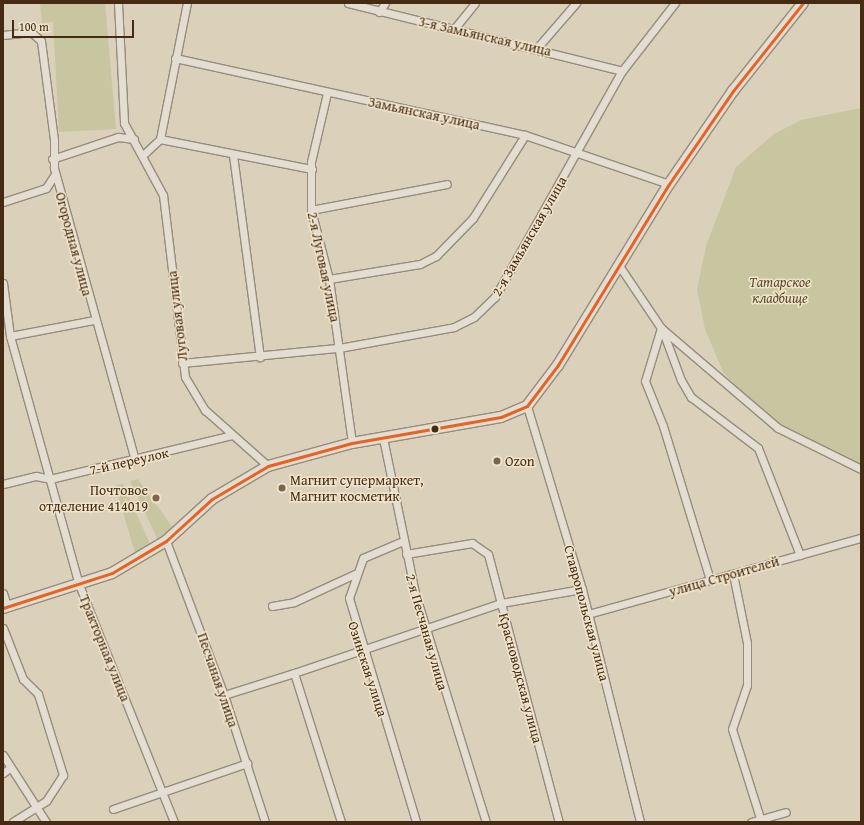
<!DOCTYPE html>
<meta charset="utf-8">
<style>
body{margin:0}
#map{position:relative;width:864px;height:825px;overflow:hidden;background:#dbd0ba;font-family:"Gentium Book Plus",serif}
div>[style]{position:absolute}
.green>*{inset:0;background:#c7c6a0}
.roads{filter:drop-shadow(1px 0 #968c7d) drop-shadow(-1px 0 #968c7d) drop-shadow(0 1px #968c7d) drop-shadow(0 -1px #968c7d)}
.street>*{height:7px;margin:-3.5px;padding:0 3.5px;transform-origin:3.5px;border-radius:3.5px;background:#e3ddd2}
.secondary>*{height:10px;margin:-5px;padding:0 5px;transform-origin:5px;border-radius:5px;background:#e3ddd2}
.bus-1>*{height:3px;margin:-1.5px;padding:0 1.5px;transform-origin:1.5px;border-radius:1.5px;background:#e96221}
.dots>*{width:11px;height:11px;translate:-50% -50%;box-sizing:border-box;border:2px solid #f0e4ca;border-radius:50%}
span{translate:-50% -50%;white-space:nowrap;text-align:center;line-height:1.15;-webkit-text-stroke:3px #f0e4ca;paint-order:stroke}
.street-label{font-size:14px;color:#452b13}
.park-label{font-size:14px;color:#5c482b;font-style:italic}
.poi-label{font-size:14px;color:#452b13}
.left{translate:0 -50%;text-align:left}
.right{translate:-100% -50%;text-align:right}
.frame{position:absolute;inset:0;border:4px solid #452b13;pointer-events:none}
.scale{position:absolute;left:12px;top:20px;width:122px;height:18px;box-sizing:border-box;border:2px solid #452b13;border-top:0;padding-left:5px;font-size:12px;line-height:14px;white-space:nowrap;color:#452b13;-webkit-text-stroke:3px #f0e4ca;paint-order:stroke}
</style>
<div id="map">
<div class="green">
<i style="clip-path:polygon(40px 3px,105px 3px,116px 129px,59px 132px,53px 22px,42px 23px)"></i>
<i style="clip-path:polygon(861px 108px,861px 465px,785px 427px,748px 399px,723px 372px,705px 329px,697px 289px,706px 246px,736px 167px,774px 134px,801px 120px)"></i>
<i style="clip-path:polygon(138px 479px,176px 532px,159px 542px,130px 481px)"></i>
<i style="clip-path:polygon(123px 484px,151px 546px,136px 556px,115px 485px)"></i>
</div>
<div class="roads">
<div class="street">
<i style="left:118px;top:3px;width:120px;rotate:87.1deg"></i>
<i style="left:124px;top:123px;width:82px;rotate:61.6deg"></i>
<i style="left:163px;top:195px;width:183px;rotate:83.1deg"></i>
<i style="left:185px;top:377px;width:39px;rotate:59deg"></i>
<i style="left:205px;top:410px;width:84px;rotate:41.6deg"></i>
<i style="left:348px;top:3px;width:282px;rotate:13.9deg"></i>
<i style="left:379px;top:12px;width:11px;rotate:-56deg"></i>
<i style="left:454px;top:29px;width:33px;rotate:-51deg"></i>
<i style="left:3px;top:35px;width:28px;rotate:-6deg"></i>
<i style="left:31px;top:32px;width:13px;rotate:42deg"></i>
<i style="left:41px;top:41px;width:100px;rotate:82.5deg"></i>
<i style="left:54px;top:140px;width:28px;rotate:90deg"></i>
<i style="left:54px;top:168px;width:303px;rotate:74.5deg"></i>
<i style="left:537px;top:48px;width:60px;rotate:-49.1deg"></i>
<i style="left:175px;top:58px;width:358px;rotate:12.4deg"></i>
<i style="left:525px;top:135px;width:152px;rotate:18.8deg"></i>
<i style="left:327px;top:93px;width:71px;rotate:103.1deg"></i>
<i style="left:311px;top:162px;width:48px;rotate:90deg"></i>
<i style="left:311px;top:210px;width:71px;rotate:75.4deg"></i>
<i style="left:329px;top:279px;width:166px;rotate:82deg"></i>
<i style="left:160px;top:139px;width:155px;rotate:11.2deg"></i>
<i style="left:144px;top:154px;width:22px;rotate:-43deg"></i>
<i style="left:160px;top:139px;width:139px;rotate:-78.8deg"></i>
<i style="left:233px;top:155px;width:204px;rotate:82.4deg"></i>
<i style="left:52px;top:159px;width:70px;rotate:-18.4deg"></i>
<i style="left:118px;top:137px;width:16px;rotate:7deg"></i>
<i style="left:3px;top:202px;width:45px;rotate:-18deg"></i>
<i style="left:46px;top:188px;width:17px;rotate:-57deg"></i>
<i style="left:311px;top:210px;width:138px;rotate:-10.8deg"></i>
<i style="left:618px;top:264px;width:77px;rotate:56.1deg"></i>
<i style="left:661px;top:328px;width:154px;rotate:40.5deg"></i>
<i style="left:778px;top:428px;width:93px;rotate:26.3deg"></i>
<i style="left:329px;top:279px;width:92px;rotate:-9.4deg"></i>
<i style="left:420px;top:264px;width:18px;rotate:-27deg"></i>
<i style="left:436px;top:256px;width:53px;rotate:-45.8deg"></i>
<i style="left:473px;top:218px;width:98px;rotate:-57.9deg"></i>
<i style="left:3px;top:283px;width:53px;rotate:82.5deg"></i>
<i style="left:10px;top:336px;width:255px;rotate:74.5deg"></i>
<i style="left:78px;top:582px;width:258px;rotate:68.2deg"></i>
<i style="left:661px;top:328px;width:55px;rotate:106.8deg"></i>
<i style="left:645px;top:381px;width:48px;rotate:68.2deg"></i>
<i style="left:663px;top:426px;width:161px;rotate:73deg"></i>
<i style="left:662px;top:329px;width:54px;rotate:69.6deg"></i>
<i style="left:681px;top:380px;width:20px;rotate:60deg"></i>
<i style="left:691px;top:397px;width:84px;rotate:37.3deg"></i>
<i style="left:758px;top:448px;width:115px;rotate:68.6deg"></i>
<i style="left:10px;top:336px;width:86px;rotate:-10.8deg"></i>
<i style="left:182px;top:363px;width:158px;rotate:-5.5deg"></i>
<i style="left:339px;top:348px;width:117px;rotate:-10.3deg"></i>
<i style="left:454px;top:327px;width:22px;rotate:-27deg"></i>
<i style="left:474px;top:317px;width:29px;rotate:-44deg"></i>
<i style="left:495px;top:297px;width:259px;rotate:-60.7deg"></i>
<i style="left:622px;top:71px;width:86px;rotate:-52.1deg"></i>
<i style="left:527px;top:406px;width:191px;rotate:73.3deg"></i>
<i style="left:582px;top:589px;width:240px;rotate:76deg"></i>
<i style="left:383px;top:438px;width:158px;rotate:78.3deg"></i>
<i style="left:415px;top:593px;width:240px;rotate:72.8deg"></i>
<i style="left:3px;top:484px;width:34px;rotate:-14deg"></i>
<i style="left:36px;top:476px;width:14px;rotate:12deg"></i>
<i style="left:50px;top:479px;width:187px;rotate:-13.6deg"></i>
<i style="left:166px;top:541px;width:165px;rotate:69.4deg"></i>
<i style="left:224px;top:695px;width:133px;rotate:72.1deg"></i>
<i style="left:403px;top:541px;width:43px;rotate:157deg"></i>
<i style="left:363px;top:558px;width:42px;rotate:109.3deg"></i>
<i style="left:349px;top:598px;width:234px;rotate:73.3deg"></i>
<i style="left:406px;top:554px;width:67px;rotate:-9.5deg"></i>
<i style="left:472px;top:543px;width:19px;rotate:35deg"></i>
<i style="left:488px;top:554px;width:277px;rotate:75.2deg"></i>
<i style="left:733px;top:574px;width:70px;rotate:78.5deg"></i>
<i style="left:747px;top:643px;width:42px;rotate:90deg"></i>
<i style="left:747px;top:685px;width:46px;rotate:108.8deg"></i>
<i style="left:732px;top:729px;width:93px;rotate:72.5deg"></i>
<i style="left:3px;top:593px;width:14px;rotate:73deg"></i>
<i style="left:272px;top:606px;width:22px;rotate:-10deg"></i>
<i style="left:294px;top:602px;width:69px;rotate:-24.7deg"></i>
<i style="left:588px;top:614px;width:283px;rotate:-15.6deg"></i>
<i style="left:3px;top:628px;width:55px;rotate:68.6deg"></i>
<i style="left:23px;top:679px;width:21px;rotate:45deg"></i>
<i style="left:38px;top:694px;width:85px;rotate:72.8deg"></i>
<i style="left:63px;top:775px;width:31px;rotate:123deg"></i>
<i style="left:46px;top:801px;width:39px;rotate:148deg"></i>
<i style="left:294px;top:673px;width:219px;rotate:-18.7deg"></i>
<i style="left:501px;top:603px;width:82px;rotate:-9.8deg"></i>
<i style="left:224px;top:695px;width:73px;rotate:-17.4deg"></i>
<i style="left:294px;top:673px;width:156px;rotate:72.5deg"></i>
<i style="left:3px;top:755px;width:80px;rotate:57.3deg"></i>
<i style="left:3px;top:773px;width:9px;rotate:-36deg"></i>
<i style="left:113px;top:809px;width:142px;rotate:-18.9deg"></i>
<i style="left:751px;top:822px;width:36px;rotate:-16deg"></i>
</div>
<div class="secondary">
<i style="left:3px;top:608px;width:114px;rotate:-17.8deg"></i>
<i style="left:112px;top:573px;width:63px;rotate:-30.7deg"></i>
<i style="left:166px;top:541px;width:62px;rotate:-42.4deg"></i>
<i style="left:212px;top:499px;width:65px;rotate:-30.5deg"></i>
<i style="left:268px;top:466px;width:87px;rotate:-15.3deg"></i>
<i style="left:352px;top:443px;width:151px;rotate:-9.9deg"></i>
<i style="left:501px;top:417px;width:28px;rotate:-23deg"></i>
<i style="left:527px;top:406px;width:51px;rotate:-52.9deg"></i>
<i style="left:558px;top:365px;width:212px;rotate:-58.5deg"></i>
<i style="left:669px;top:184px;width:113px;rotate:-55.5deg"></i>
<i style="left:733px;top:91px;width:112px;rotate:-51.5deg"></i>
</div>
</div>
<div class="bus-1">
<i style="left:3px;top:608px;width:114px;rotate:-17.8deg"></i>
<i style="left:112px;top:573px;width:63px;rotate:-30.7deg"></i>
<i style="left:166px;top:541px;width:62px;rotate:-42.4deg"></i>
<i style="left:212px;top:499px;width:65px;rotate:-30.5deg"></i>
<i style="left:268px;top:466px;width:87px;rotate:-15.3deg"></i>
<i style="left:352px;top:443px;width:151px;rotate:-9.9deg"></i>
<i style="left:501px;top:417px;width:28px;rotate:-23deg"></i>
<i style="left:527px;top:406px;width:51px;rotate:-52.9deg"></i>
<i style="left:558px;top:365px;width:212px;rotate:-58.5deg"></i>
<i style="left:669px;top:184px;width:113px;rotate:-55.5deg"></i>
<i style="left:733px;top:91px;width:112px;rotate:-51.5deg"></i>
</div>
<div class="dots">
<i style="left:435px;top:429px;background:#452b13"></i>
<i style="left:497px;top:461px;background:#7a654d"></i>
<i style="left:282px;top:488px;background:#7a654d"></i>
<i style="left:156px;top:498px;background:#7a654d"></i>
</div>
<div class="street-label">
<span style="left:485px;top:36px;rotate:13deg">3-я Замьянская улица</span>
<span style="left:424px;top:113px;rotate:12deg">Замьянская улица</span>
<span style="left:529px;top:236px;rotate:-60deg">2-я Замьянская улица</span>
<span style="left:74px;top:244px;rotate:75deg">Огородная улица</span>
<span style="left:324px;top:267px;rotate:78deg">2-я Луговая улица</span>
<span style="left:177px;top:316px;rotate:-97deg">Луговая улица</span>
<span style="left:129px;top:461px;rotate:-13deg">7-й переулок</span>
<span style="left:724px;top:576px;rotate:-16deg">улица Строителей</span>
<span style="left:587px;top:613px;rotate:75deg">Ставропольская улица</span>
<span style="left:427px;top:632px;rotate:74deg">2-я Песчаная улица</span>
<span style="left:105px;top:648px;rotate:68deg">Тракторная улица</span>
<span style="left:368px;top:669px;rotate:72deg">Озинская улица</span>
<span style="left:521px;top:678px;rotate:75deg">Красноводская улица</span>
<span style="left:218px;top:680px;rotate:71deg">Песчаная улица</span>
</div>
<div class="park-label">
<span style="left:780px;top:290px">Татарское<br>кладбище</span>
</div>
<div class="poi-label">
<span class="left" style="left:505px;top:461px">Ozon</span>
<span class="left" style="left:290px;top:488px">Магнит супермаркет,<br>Магнит косметик</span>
<span class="right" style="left:148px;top:498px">Почтовое<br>отделение 414019</span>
</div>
<div class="frame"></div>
<div class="scale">100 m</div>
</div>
